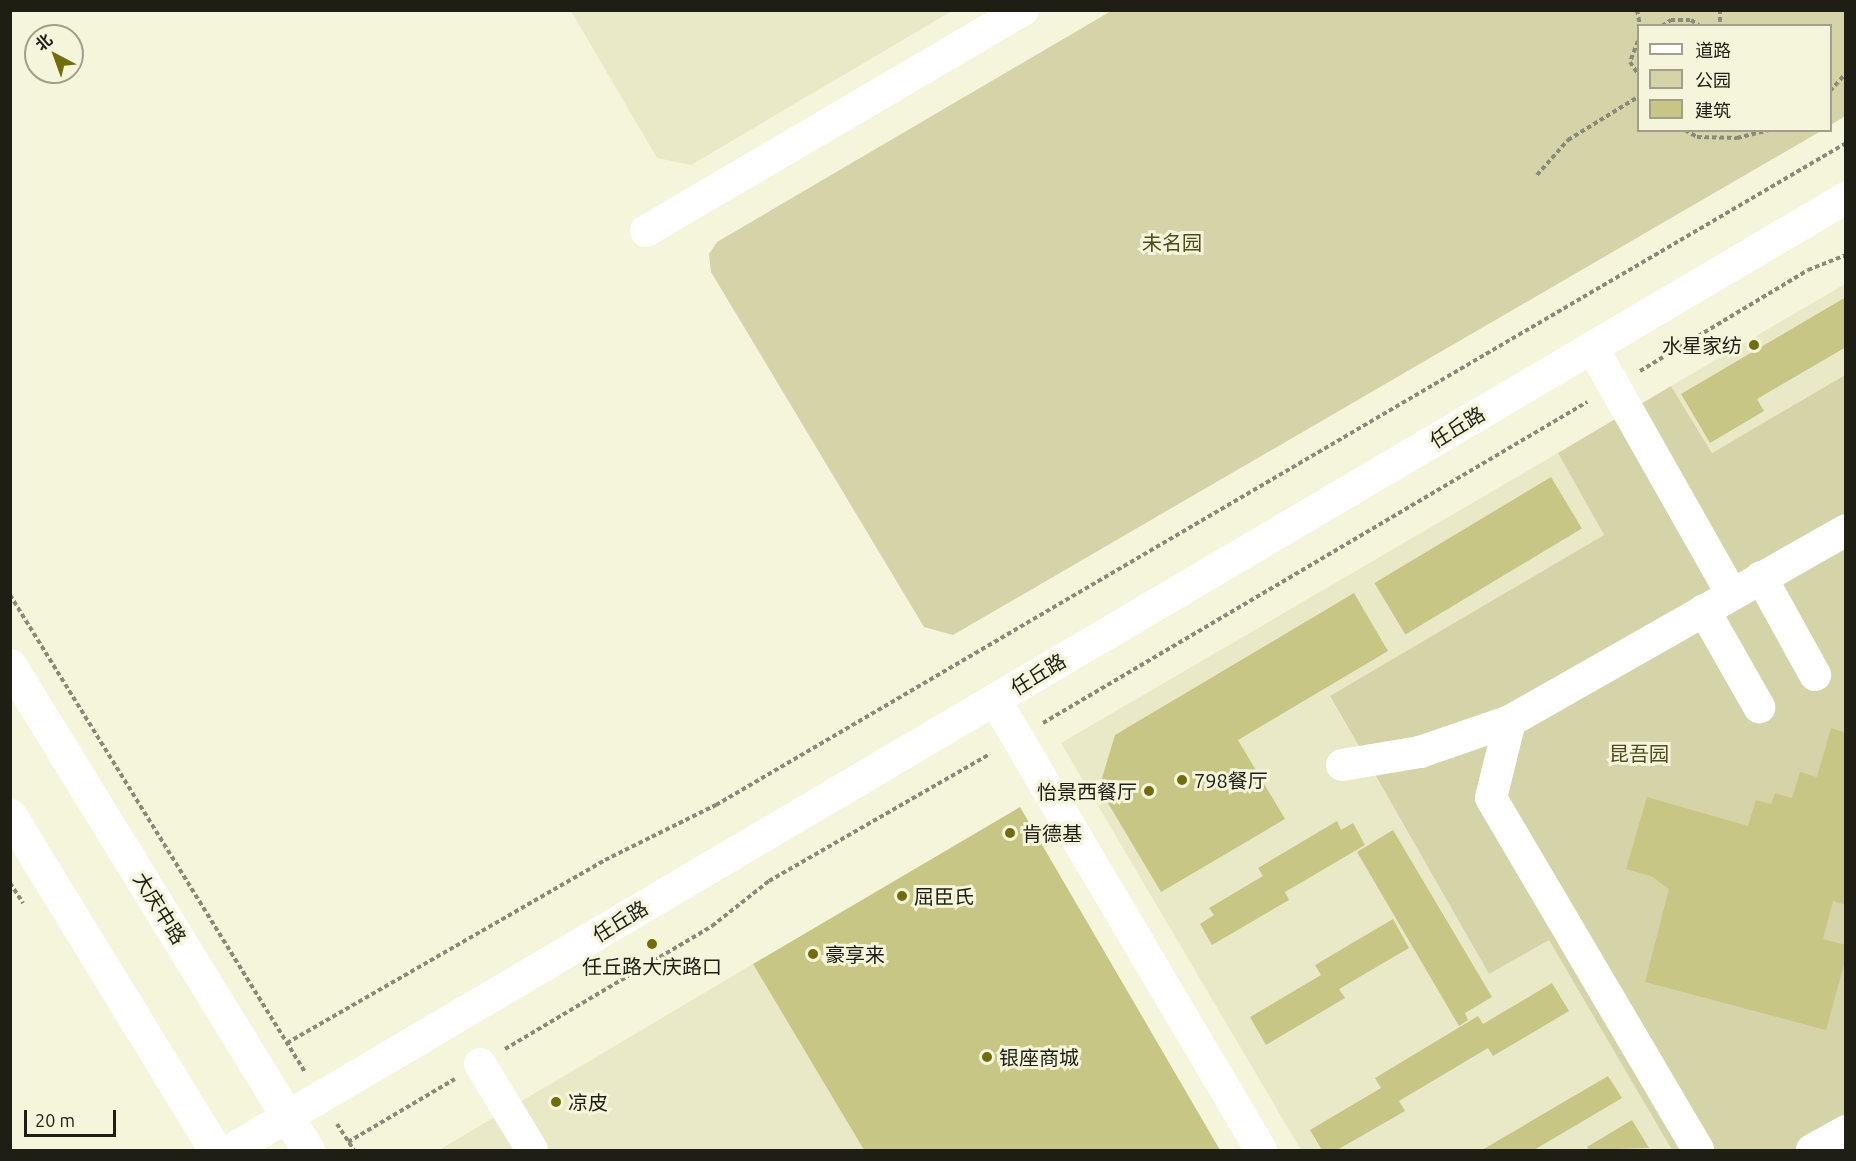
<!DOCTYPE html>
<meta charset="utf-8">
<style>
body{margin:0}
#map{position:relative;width:1856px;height:1161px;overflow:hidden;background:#f5f5db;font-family:Ubuntu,"Noto Sans SC",sans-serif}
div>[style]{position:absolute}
.built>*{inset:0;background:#e9e9c8}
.green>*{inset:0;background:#d5d4a9}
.building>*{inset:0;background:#c8c685;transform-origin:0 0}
.path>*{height:4px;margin-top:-2px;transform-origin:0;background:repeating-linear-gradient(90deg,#8a8a79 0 4.5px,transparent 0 7.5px)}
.minor>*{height:32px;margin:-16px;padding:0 16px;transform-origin:16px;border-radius:16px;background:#fff}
.major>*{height:33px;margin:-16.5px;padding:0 16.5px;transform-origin:16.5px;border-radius:16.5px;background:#fff}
.dots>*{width:16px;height:16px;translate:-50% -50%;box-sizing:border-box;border:3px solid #f5f5db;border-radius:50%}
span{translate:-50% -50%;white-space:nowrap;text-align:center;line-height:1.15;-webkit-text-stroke:6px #f5f5db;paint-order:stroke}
.park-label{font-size:20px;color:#4e4c1b}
.poi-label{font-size:20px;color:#1e1e15}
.right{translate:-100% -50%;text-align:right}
.left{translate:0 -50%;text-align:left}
.street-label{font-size:20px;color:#1e1e15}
.frame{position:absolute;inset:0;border:12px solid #1e1e15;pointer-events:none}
.legend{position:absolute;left:1637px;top:24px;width:195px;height:108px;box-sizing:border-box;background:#f5f5db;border:2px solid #9f9f8c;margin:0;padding:8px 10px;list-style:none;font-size:18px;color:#1e1e15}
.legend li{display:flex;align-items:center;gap:12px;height:30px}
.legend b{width:30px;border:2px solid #9f9f8c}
.north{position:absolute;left:24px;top:24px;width:60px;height:60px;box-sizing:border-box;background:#f5f5db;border:2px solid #9f9f8c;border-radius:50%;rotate:319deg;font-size:16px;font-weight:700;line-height:24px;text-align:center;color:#1e1e15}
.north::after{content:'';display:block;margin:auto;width:21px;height:27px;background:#726d0c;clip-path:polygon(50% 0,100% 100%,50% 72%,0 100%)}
.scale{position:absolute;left:24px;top:1110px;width:92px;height:27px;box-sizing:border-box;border:3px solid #1e1e15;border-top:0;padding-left:8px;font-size:18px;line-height:21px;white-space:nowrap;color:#1e1e15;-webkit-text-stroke:4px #f5f5db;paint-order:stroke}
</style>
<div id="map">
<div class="built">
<i style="clip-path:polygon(571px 11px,952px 11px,691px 165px,657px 158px)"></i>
<i style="clip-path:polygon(1845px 284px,1845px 375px,1712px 453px,1671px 386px)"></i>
<i style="clip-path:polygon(1558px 453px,1604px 535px,1330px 697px,1489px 974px,1549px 939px,1672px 1150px,1301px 1150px,1061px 743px)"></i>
<i style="clip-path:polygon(753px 964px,864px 1150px,439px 1150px)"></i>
</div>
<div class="green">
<i style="clip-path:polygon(1111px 11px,1845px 11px,1845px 116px,1831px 125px,1830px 26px,1638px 26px,1638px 130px,1821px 131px,953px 635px,924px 627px,711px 272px,709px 254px,717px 242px)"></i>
<i style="clip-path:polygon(1845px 375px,1845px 1150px,1672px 1150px,1549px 940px,1489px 974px,1330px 696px,1604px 535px,1558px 453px,1671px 386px,1712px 453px)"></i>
</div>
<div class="building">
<i style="clip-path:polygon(1846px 297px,1846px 347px,1757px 399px,1764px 411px,1710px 443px,1681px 394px)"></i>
<i style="left:1551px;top:477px;width:60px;height:206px;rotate:59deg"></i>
<i style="clip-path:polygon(1354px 593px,1388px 651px,1238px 740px,1285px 819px,1161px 892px,1099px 788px,1115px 735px)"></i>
<i style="clip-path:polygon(1831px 728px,1846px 733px,1846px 905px,1833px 901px,1823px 939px,1846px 945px,1846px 957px,1826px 1030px,1645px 982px,1669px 889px,1651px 876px,1626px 869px,1647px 797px,1748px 826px,1756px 800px,1771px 804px,1775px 793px,1792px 798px,1800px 772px,1817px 777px)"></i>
<i style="clip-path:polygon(1020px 807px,1220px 1150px,864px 1150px,753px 964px)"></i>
<i style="clip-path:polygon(1337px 821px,1341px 830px,1353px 823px,1365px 845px,1285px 892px,1289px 900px,1212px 945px,1200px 924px,1214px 915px,1209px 908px,1263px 876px,1258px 868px)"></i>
<i style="clip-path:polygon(1393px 830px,1492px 997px,1465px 1013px,1468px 1020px,1459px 1026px,1357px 852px)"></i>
<i style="clip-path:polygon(1393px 919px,1409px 948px,1339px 989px,1345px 998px,1266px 1045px,1250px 1017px,1321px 975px,1315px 965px)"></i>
<i style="clip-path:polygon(1552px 983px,1569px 1011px,1493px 1056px,1488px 1048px,1399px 1101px,1405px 1111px,1337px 1150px,1322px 1150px,1310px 1130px,1381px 1088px,1375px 1078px,1478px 1016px,1483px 1024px)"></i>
<i style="clip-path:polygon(1608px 1076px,1622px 1098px,1534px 1150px,1482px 1150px)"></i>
<i style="clip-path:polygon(1632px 1120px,1649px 1148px,1589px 1150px,1587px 1147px)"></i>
</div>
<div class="path">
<i style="left:1637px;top:10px;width:16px;rotate:79deg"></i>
<i style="left:1720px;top:10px;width:16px;rotate:90deg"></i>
<i style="left:1662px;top:26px;width:11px;rotate:-34deg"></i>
<i style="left:1671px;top:20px;width:20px"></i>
<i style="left:1691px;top:20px;width:11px;rotate:34deg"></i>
<i style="left:1638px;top:41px;width:22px;rotate:111deg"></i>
<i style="left:1630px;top:62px;width:14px;rotate:56deg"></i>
<i style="left:1830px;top:91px;width:24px;rotate:-48deg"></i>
<i style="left:1685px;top:130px;width:14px;rotate:30deg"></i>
<i style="left:1697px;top:137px;width:40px;rotate:1.4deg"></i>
<i style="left:1737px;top:138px;width:32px;rotate:-14deg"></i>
<i style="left:1537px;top:175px;width:47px;rotate:-48.5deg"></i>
<i style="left:1568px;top:140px;width:82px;rotate:-31.6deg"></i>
<i style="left:1640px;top:371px;width:196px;rotate:-31deg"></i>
<i style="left:1808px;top:270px;width:41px;rotate:-21.5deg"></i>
<i style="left:10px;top:595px;width:561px;rotate:58.27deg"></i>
<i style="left:1043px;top:723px;width:632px;rotate:-30.54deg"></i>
<i style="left:10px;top:883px;width:24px;rotate:57deg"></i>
<i style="left:287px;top:1043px;width:367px;rotate:-29.9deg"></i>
<i style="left:605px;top:860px;width:124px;rotate:-26.4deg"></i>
<i style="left:716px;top:805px;width:1310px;rotate:-30.36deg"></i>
<i style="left:505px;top:1049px;width:241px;rotate:-30.7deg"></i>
<i style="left:712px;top:926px;width:73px;rotate:-38.3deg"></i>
<i style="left:769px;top:881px;width:255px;rotate:-29.9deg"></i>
<i style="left:337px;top:1124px;width:31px;rotate:57deg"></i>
<i style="left:348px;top:1142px;width:124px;rotate:-30.5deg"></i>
</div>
<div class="minor">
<i style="left:646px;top:231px;width:437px;rotate:-30.4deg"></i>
<i style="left:1592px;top:347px;width:284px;rotate:60.5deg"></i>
<i style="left:1761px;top:577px;width:112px;rotate:61.1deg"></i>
<i style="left:1704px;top:610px;width:112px;rotate:60.4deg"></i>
<i style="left:995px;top:700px;width:523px;rotate:59.41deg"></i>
<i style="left:1510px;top:721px;width:79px;rotate:103.9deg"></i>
<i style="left:1491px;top:798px;width:408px;rotate:59.5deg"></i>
<i style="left:1342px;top:765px;width:79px;rotate:-9.5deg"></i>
<i style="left:1420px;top:752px;width:95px;rotate:-19deg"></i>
<i style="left:1510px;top:721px;width:386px;rotate:-29.6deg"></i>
<i style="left:480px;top:1064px;width:100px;rotate:58.8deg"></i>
<i style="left:231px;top:1150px;width:1875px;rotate:-30.52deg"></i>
<i style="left:1812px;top:1150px;width:39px;rotate:-29deg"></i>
</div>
<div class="major">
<i style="left:10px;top:665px;width:569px;rotate:58.43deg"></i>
<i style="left:10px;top:815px;width:393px;rotate:58.5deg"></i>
</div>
<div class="dots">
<i style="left:1754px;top:345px;background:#726d0c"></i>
<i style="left:1182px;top:780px;background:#726d0c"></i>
<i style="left:1149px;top:791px;background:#726d0c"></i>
<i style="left:1010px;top:833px;background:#726d0c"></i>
<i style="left:902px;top:896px;background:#726d0c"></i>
<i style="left:652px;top:944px;background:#726d0c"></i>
<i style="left:813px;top:954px;background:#726d0c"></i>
<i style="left:987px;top:1057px;background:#726d0c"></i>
<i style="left:556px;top:1102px;background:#726d0c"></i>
</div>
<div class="park-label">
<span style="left:1172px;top:242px">未名园</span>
<span style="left:1639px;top:753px">昆吾园</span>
</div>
<div class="poi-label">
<span class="right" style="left:1742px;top:345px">水星家纺</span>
<span class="left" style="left:1194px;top:780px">798餐厅</span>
<span class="right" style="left:1137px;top:791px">怡景西餐厅</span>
<span class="left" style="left:1022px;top:833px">肯德基</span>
<span class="left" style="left:914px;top:896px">屈臣氏</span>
<span class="left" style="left:825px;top:954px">豪享来</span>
<span style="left:652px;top:966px">任丘路大庆路口</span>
<span class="left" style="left:999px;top:1057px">银座商城</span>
<span class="left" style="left:568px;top:1102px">凉皮</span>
</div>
<div class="street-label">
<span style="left:1457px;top:427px;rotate:-31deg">任丘路</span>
<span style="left:1038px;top:674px;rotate:-31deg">任丘路</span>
<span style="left:160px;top:908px;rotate:58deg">大庆中路</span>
<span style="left:620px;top:921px;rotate:-31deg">任丘路</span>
</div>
<div class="frame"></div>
<ul class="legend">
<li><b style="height:8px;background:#fff"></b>道路</li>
<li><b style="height:16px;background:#d5d4a9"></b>公园</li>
<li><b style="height:16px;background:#c8c685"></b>建筑</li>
</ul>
<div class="north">北</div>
<div class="scale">20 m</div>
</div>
